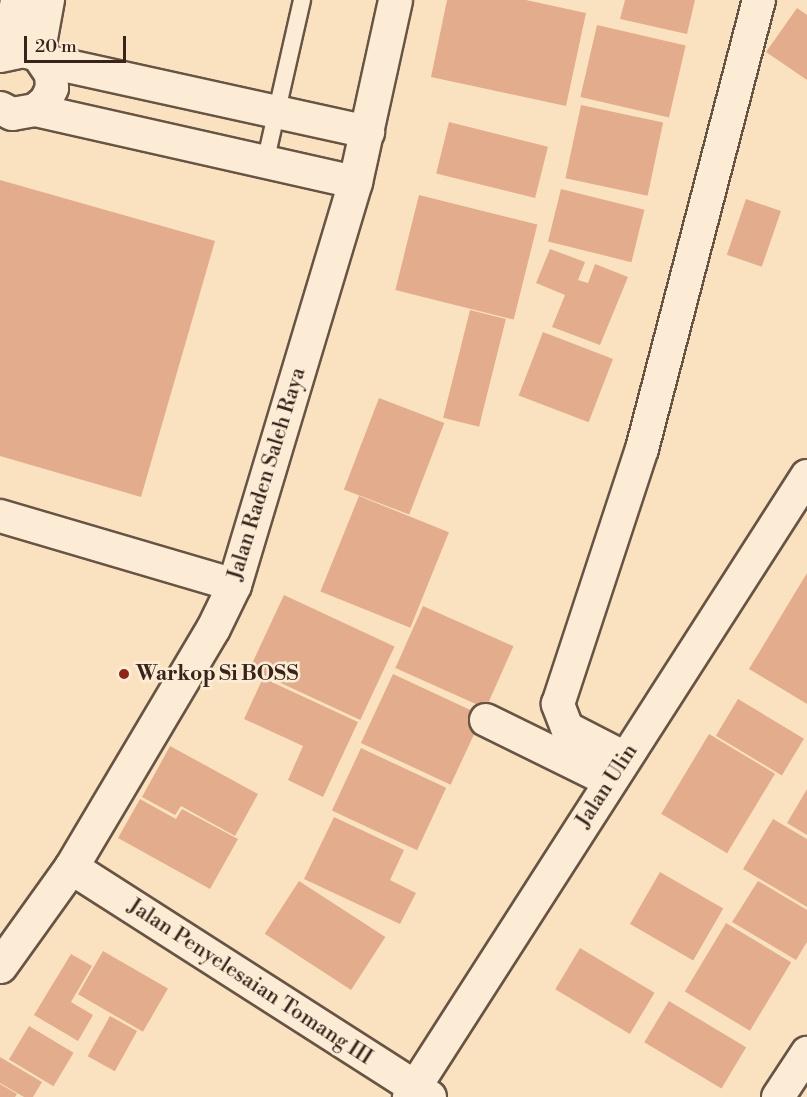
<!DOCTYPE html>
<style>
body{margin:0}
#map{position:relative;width:807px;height:1097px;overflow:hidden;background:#fae2c0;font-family:"Libre Bodoni",serif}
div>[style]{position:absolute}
.building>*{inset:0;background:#e3ad8d;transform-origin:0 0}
.roads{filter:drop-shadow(2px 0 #685444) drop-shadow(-2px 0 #685444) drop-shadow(0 2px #685444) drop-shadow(0 -2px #685444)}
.lane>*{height:16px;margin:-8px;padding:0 8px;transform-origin:8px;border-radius:8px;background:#fcecd6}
.street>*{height:32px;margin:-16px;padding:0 16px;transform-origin:16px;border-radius:16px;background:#fcecd6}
.secondary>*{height:33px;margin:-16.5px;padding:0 16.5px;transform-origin:16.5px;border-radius:16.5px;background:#fcecd6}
.dots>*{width:16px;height:16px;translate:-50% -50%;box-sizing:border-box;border:3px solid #fcecd6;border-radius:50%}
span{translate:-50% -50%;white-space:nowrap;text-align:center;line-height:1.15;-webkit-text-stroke:5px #fcecd6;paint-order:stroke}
.street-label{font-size:21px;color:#38241b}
.poi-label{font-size:21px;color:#38241b;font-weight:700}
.left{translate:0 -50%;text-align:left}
.scale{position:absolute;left:24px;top:36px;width:102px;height:27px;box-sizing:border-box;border:3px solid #38241b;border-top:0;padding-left:8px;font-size:18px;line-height:21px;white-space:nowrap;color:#38241b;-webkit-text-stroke:4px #fcecd6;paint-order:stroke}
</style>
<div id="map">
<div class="building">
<i style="clip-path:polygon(447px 0,526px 0,586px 13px,566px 106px,431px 77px)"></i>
<i style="clip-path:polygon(625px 0,695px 0,687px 34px,620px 19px)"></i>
<i style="clip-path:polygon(797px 8px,807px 15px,807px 80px,766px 52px)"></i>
<i style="left:597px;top:25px;width:91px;height:74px;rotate:13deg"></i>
<i style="left:581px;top:105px;width:84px;height:75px;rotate:12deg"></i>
<i style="left:449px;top:122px;width:102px;height:53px;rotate:14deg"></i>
<i style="clip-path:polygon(0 180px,215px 241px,141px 497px,0 456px)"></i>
<i style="left:561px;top:189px;width:86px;height:54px;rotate:14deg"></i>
<i style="left:419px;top:195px;width:122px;height:98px;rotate:14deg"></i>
<i style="left:746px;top:199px;width:37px;height:59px;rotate:19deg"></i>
<i style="clip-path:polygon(550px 249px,585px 262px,578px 280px,588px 283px,595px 264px,628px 277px,600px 345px,552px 327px,565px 295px,536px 283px)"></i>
<i style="left:470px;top:310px;width:37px;height:111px;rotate:14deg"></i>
<i style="left:543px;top:332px;width:75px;height:68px;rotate:21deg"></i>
<i style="left:379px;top:398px;width:70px;height:98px;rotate:21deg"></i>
<i style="left:359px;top:496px;width:97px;height:103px;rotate:22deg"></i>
<i style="clip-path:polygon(807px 573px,807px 704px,749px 669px)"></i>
<i style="left:284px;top:595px;width:122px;height:81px;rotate:25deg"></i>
<i style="left:423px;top:606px;width:99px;height:68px;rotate:24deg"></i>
<i style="left:393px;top:674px;width:99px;height:76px;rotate:25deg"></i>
<i style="clip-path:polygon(263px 678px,358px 722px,323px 797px,288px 780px,303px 746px,244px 719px)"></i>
<i style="left:738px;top:699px;width:77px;height:43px;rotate:31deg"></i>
<i style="left:709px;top:734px;width:77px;height:93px;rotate:31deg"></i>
<i style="clip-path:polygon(170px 746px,258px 794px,235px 836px,181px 806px,175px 815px,142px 797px)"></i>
<i style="left:361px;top:748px;width:94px;height:69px;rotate:25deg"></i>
<i style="clip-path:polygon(807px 789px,807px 835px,787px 823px)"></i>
<i style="clip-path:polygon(140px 799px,176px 819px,182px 809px,238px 839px,210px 889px,118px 838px)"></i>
<i style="clip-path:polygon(334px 817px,404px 850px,390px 880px,416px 893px,400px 924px,304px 879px)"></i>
<i style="clip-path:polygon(773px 819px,807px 839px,807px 907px,743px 869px)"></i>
<i style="left:660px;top:872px;width:73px;height:60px;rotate:30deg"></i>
<i style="left:299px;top:881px;width:103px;height:63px;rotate:33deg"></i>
<i style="clip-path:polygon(758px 881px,807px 910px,807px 942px,796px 960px,732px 922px)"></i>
<i style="left:726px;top:923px;width:76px;height:80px;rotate:31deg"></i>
<i style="left:580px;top:948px;width:87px;height:48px;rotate:31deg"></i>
<i style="left:103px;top:951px;width:75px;height:50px;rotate:30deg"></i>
<i style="clip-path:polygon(71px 954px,92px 966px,71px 1002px,93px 1015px,78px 1041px,34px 1015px)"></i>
<i style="left:669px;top:1001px;width:90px;height:48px;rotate:31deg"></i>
<i style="left:110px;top:1016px;width:31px;height:46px;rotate:29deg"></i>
<i style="left:29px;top:1026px;width:52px;height:39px;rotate:31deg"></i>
<i style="clip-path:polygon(0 1057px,42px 1082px,33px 1097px,24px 1097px,0 1083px)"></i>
<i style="clip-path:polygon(0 1084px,17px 1094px,15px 1097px,0 1097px)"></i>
</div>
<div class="roads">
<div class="lane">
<i style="left:265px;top:163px;width:167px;rotate:-77.2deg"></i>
</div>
<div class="street">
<i style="left:8px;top:52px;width:53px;rotate:-80.2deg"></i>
<i style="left:38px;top:55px;width:56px;rotate:-79.7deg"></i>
<i style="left:0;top:56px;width:24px;rotate:-12deg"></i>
<i style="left:23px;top:51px;width:16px;rotate:15deg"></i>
<i style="left:38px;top:55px;width:23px;rotate:56deg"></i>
<i style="left:51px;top:74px;width:14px;rotate:86deg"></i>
<i style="left:52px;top:88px;width:14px;rotate:115deg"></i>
<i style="left:46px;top:101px;width:14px;rotate:141deg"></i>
<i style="left:35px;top:110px;width:23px;rotate:170deg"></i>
<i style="left:12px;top:114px;width:13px;rotate:-153deg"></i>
<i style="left:45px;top:61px;width:331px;rotate:12.4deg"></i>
<i style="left:35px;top:110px;width:328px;rotate:12.7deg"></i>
<i style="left:0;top:516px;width:244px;rotate:16.4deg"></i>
<i style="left:486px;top:720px;width:138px;rotate:26.2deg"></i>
<i style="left:625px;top:758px;width:65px;rotate:-152.7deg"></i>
<i style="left:567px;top:728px;width:26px;rotate:-111deg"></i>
<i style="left:558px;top:704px;width:268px;rotate:-71.8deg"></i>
<i style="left:642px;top:449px;width:464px;rotate:-75.4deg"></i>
<i style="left:430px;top:1097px;width:18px;rotate:-146deg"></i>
<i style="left:415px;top:1087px;width:726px;rotate:-57.32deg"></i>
<i style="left:778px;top:1097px;width:53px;rotate:-56.6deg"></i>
</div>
<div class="secondary">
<i style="left:71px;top:867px;width:408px;rotate:32.6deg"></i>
<i style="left:415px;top:1087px;width:12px;rotate:121deg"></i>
<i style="left:0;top:966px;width:122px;rotate:-54.4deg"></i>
<i style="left:71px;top:867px;width:278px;rotate:-59.3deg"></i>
<i style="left:213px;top:628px;width:48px;rotate:-64deg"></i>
<i style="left:234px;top:585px;width:421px;rotate:-73.3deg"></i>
<i style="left:355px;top:182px;width:186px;rotate:-77.6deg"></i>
</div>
</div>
<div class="dots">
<i style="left:124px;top:674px;background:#8f2418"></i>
</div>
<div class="street-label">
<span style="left:267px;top:474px;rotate:-73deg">Jalan Raden Saleh Raya</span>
<span style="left:607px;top:786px;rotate:-57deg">Jalan Ulin</span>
<span style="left:250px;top:982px;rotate:33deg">Jalan Penyelesaian Tomang III</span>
</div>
<div class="poi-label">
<span class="left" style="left:136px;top:674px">Warkop Si BOSS</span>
</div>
<div class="scale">20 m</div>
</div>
